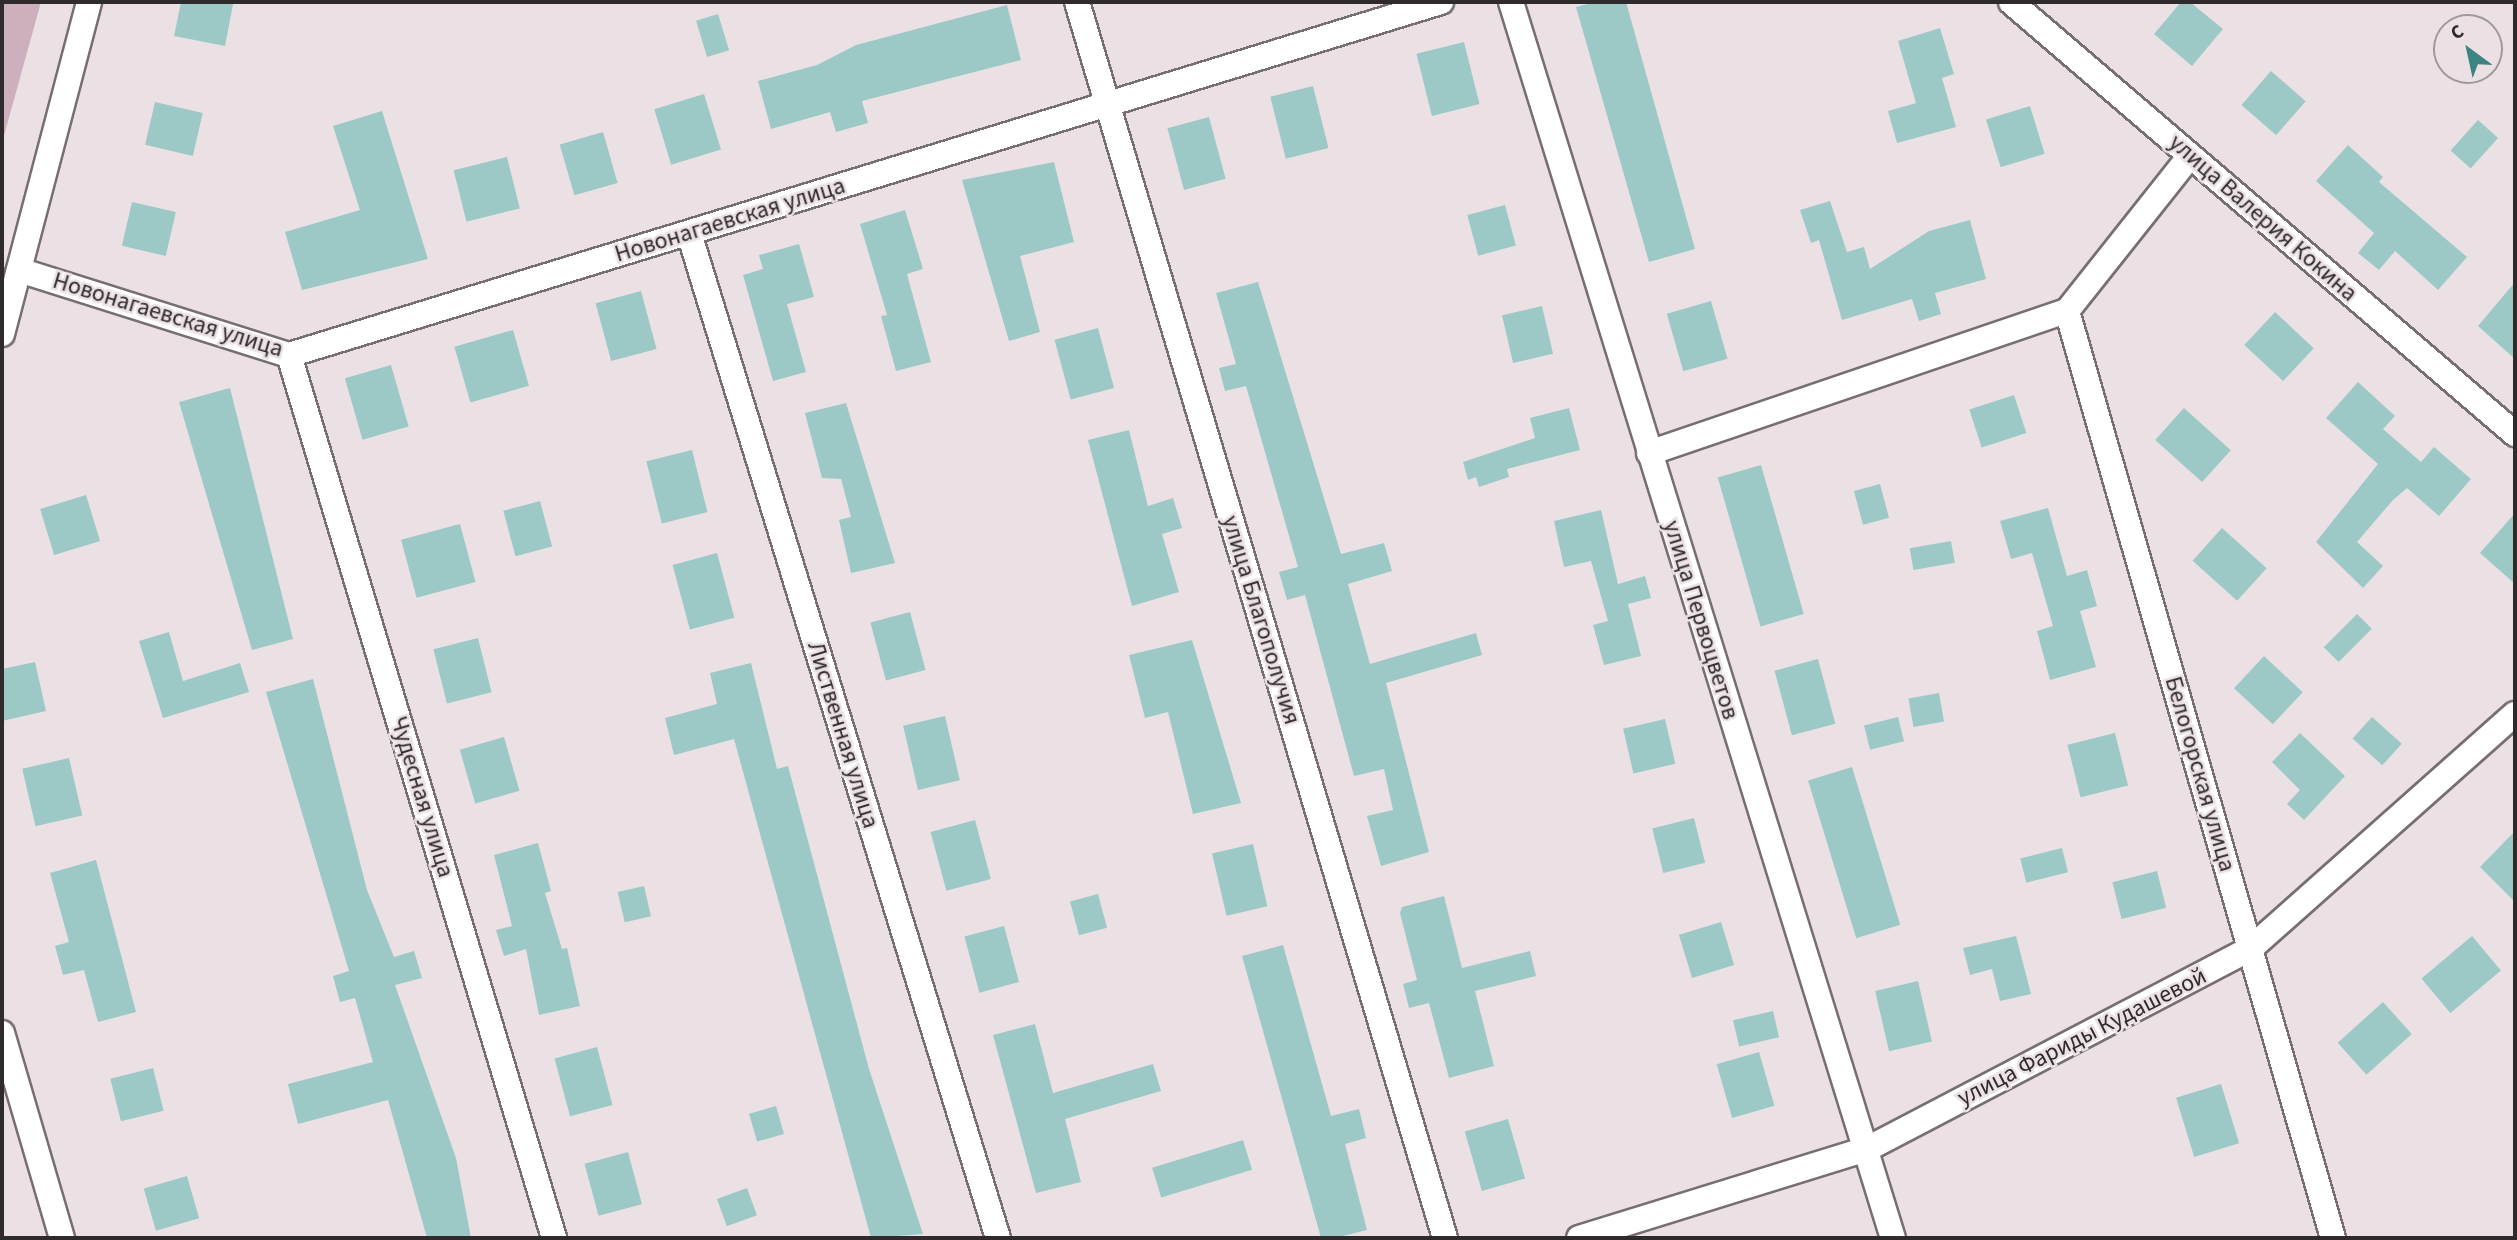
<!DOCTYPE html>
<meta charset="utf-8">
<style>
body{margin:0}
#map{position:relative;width:2517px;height:1240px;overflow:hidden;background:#ebe1e5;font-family:"Source Sans 3",sans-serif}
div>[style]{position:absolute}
.green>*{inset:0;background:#ceafbe}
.building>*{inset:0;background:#9cc9c6;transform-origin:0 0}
.roads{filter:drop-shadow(2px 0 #776e72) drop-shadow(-2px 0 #776e72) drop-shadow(0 2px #776e72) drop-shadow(0 -2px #776e72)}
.minor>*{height:24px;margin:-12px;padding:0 12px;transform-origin:12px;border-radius:12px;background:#fff}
span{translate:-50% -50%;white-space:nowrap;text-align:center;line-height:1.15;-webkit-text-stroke:5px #ebe1e5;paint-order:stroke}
.street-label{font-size:24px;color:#2f2b2c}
.frame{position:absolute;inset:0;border:4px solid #2f2b2c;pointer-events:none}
.north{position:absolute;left:2433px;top:14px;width:70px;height:70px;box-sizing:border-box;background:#ebe1e5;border:2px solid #a0989b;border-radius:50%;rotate:327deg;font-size:19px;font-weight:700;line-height:28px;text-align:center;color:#2f2b2c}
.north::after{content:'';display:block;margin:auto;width:24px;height:32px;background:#3c8481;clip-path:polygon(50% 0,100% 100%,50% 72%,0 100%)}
</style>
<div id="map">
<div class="green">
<i style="clip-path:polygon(2px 2px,41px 2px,2px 143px)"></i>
</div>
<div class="building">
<i style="clip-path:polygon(181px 2px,233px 4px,225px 46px,174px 36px)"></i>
<i style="clip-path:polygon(1595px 2px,1626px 2px,1695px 249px,1649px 262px,1576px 7px)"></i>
<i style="clip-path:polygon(2181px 2px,2190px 2px,2223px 29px,2192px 66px,2154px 34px)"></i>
<i style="clip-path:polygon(1007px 5px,1021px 60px,862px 101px,868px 123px,836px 132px,830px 112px,771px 129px,758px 81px,817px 65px,856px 45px)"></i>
<i style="left:718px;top:14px;width:38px;height:23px;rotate:73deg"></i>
<i style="clip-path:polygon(1940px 28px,1954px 74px,1942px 78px,1956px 127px,1897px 143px,1888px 111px,1916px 103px,1898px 41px)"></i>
<i style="left:1464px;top:42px;width:64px;height:49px;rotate:76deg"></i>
<i style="left:2271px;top:71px;width:46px;height:45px;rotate:41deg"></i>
<i style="left:1313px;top:86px;width:64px;height:44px;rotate:76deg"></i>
<i style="left:704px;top:94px;width:58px;height:52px;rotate:73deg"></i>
<i style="left:155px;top:102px;width:49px;height:44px;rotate:13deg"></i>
<i style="left:2030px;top:106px;width:50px;height:46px;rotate:73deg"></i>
<i style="clip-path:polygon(382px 111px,428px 259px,302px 290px,285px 232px,360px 210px,333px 126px)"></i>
<i style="left:1209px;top:117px;width:64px;height:43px;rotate:75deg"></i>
<i style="left:2478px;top:120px;width:27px;height:41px;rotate:42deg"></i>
<i style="left:603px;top:132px;width:53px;height:45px;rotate:74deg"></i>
<i style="clip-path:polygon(2348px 145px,2383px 177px,2379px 182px,2467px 257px,2438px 290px,2395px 251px,2379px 270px,2358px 253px,2374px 233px,2316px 181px)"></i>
<i style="left:507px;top:157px;width:53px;height:55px;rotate:76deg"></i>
<i style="clip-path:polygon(1054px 162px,1074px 242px,1020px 256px,1040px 332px,1009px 341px,962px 180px)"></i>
<i style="clip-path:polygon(1830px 201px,1847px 252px,1864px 247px,1870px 269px,1929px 231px,1970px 220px,1986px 279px,1935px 293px,1941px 314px,1919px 321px,1912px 299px,1842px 320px,1819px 240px,1811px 243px,1800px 210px)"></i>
<i style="left:132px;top:202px;width:45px;height:45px;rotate:13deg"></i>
<i style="left:1505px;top:205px;width:42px;height:39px;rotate:75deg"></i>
<i style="clip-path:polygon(905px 210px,923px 269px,907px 274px,931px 362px,896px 371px,881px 316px,887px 315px,860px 224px)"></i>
<i style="clip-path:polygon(799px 244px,814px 297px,787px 304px,806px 372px,773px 381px,743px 275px,763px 269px,759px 255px)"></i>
<i style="clip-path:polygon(1258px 282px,1341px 554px,1384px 543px,1392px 571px,1348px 584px,1370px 664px,1476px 633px,1482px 655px,1386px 683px,1429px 852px,1381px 866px,1367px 816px,1393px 810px,1384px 769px,1354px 776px,1305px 595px,1287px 600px,1279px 572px,1298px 567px,1246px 386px,1225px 391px,1219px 368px,1236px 364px,1216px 293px)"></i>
<i style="clip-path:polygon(2515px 282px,2515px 359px,2478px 326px)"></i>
<i style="left:641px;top:291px;width:60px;height:47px;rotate:75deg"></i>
<i style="left:1711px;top:301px;width:60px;height:46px;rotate:74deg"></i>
<i style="left:1542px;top:306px;width:49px;height:41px;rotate:77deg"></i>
<i style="left:2275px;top:312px;width:53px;height:45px;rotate:43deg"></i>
<i style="left:1098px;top:328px;width:62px;height:45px;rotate:75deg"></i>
<i style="left:513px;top:330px;width:58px;height:61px;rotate:74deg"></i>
<i style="left:391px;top:365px;width:64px;height:48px;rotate:74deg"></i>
<i style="clip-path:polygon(2358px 382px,2395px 416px,2383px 429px,2421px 462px,2434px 447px,2471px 479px,2439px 516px,2407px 488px,2393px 500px,2357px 542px,2383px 566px,2363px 588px,2316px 542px,2378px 464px,2326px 418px)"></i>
<i style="clip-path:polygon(230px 388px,293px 639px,252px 650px,179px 402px)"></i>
<i style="left:2014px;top:395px;width:40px;height:47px;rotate:72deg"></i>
<i style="clip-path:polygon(846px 403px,895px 563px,851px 573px,839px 520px,851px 517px,841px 479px,822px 478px,805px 413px)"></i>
<i style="clip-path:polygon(1569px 408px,1580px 450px,1507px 469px,1509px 477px,1479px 487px,1476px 477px,1468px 480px,1463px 462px,1535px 438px,1530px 418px)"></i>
<i style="left:2184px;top:408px;width:63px;height:43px;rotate:42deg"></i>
<i style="clip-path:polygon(1129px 430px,1148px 506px,1173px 498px,1182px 528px,1162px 534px,1179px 592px,1132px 606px,1088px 440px)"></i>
<i style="left:692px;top:450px;width:64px;height:47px;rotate:76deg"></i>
<i style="left:1761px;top:465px;width:155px;height:45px;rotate:74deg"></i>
<i style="left:1880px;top:484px;width:35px;height:27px;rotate:75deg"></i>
<i style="left:86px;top:495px;width:48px;height:48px;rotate:73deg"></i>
<i style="left:540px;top:501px;width:47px;height:38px;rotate:75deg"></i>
<i style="clip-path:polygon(2048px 508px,2067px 576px,2087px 570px,2097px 606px,2080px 611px,2096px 667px,2050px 680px,2037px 631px,2053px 626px,2032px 553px,2011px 559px,2000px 521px)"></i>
<i style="clip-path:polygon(1601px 510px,1618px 584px,1645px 576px,1651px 598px,1628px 604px,1641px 656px,1604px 665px,1593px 625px,1608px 621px,1591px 561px,1564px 567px,1554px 521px)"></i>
<i style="clip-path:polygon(2515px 513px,2515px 584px,2480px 553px)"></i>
<i style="left:460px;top:524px;width:60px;height:61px;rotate:75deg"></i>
<i style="left:2222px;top:528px;width:60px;height:44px;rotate:42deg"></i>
<i style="left:1951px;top:541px;width:22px;height:42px;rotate:80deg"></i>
<i style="left:717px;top:553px;width:67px;height:46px;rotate:75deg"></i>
<i style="left:910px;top:612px;width:60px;height:41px;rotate:75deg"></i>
<i style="left:2357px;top:614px;width:21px;height:47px;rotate:45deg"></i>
<i style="clip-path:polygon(169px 632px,183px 681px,240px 663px,249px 692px,163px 718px,139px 641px)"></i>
<i style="left:478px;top:638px;width:56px;height:46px;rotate:76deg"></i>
<i style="clip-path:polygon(1192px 640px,1241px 803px,1193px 814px,1168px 712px,1145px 718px,1129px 655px)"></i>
<i style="left:2264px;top:656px;width:53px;height:44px;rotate:43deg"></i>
<i style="left:1818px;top:659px;width:67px;height:45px;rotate:75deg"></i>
<i style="clip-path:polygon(35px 662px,46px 711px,2px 721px,2px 669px)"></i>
<i style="clip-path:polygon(751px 663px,777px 769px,788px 766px,869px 1069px,923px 1234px,871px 1238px,734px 739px,674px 755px,665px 718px,717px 704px,710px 673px)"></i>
<i style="clip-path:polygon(313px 679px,367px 890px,394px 957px,414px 951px,422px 978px,395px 985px,456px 1158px,471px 1238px,427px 1238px,388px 1100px,298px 1124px,288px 1084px,373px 1062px,355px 998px,340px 1002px,333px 976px,349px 971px,266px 692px)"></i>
<i style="left:1939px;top:693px;width:29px;height:31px;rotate:80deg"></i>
<i style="left:945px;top:716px;width:66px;height:43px;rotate:77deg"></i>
<i style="left:1898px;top:717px;width:25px;height:35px;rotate:76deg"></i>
<i style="left:2372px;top:717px;width:40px;height:29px;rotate:42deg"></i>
<i style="left:1665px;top:719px;width:46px;height:43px;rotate:77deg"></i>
<i style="left:2115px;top:733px;width:54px;height:49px;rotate:76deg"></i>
<i style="clip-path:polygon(2300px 733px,2345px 776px,2304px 820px,2287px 804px,2300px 790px,2272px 762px)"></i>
<i style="left:504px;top:737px;width:56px;height:46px;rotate:74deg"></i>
<i style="left:69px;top:758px;width:59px;height:48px;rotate:77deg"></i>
<i style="left:1852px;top:767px;width:165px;height:46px;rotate:73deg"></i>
<i style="left:1694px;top:818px;width:46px;height:43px;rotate:76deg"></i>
<i style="left:975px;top:820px;width:61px;height:46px;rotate:75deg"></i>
<i style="clip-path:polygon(2515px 831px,2515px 902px,2480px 867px)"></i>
<i style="clip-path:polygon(538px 843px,551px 891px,545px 893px,562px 949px,567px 948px,580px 1006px,539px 1015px,526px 949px,504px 956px,496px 930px,512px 926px,494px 855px)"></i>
<i style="left:1253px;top:844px;width:64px;height:42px;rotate:77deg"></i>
<i style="left:2062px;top:848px;width:25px;height:43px;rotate:76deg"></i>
<i style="clip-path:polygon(96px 860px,136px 1012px,98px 1022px,84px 970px,63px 975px,55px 946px,69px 942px,50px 873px)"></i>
<i style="left:2157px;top:871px;width:38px;height:46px;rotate:76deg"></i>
<i style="left:644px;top:886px;width:31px;height:27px;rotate:77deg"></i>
<i style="left:1098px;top:894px;width:35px;height:29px;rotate:75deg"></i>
<i style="clip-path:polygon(1444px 896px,1462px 968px,1530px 951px,1536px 976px,1475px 991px,1494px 1066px,1449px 1078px,1429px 1003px,1409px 1008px,1403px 984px,1417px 980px,1400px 913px,1402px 907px)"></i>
<i style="left:1721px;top:922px;width:45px;height:44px;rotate:73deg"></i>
<i style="left:1004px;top:926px;width:58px;height:41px;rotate:75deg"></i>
<i style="clip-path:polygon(2016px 936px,2031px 994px,2000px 1001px,1992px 969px,1970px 975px,1963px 948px)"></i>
<i style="left:2472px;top:936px;width:45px;height:66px;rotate:50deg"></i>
<i style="clip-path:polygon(1283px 945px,1331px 1116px,1359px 1109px,1366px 1138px,1345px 1144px,1367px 1230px,1335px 1238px,1321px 1238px,1242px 956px)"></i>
<i style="left:1918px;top:981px;width:62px;height:44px;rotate:77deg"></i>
<i style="left:2383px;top:1002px;width:43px;height:61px;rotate:48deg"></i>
<i style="left:1773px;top:1011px;width:27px;height:41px;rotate:77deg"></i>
<i style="clip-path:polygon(1035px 1024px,1053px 1093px,1153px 1064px,1161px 1091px,1065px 1119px,1081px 1182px,1036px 1193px,993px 1035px)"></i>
<i style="left:597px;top:1047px;width:60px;height:44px;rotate:75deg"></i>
<i style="left:1759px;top:1052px;width:56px;height:44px;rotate:74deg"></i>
<i style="left:153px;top:1068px;width:44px;height:44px;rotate:76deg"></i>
<i style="left:2221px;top:1084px;width:62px;height:47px;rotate:73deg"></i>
<i style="left:776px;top:1106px;width:29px;height:28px;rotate:74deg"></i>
<i style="left:1508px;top:1119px;width:62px;height:45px;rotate:74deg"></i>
<i style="left:1243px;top:1140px;width:31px;height:95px;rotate:73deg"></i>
<i style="left:628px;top:1152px;width:54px;height:45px;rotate:75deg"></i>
<i style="left:187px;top:1176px;width:44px;height:45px;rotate:74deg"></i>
<i style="left:747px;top:1188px;width:29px;height:32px;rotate:70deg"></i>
</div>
<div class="roads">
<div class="minor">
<i style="left:1077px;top:2px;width:1290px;rotate:73.42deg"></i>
<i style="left:1511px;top:2px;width:1294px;rotate:72.83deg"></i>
<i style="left:2011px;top:2px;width:664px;rotate:40.6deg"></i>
<i style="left:689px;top:233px;width:1051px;rotate:72.91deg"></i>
<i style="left:19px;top:270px;width:283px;rotate:17.5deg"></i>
<i style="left:289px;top:355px;width:1205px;rotate:-17.04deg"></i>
<i style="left:2067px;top:311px;width:964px;rotate:73.99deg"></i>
<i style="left:2px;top:334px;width:343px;rotate:-75.3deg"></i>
<i style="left:289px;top:355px;width:922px;rotate:73.29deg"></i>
<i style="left:1649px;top:453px;width:441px;rotate:-18.8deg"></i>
<i style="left:2067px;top:311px;width:198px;rotate:-51.6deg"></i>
<i style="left:2px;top:1033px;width:214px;rotate:73.7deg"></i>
<i style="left:1579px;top:1238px;width:301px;rotate:-17.2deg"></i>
<i style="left:1867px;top:1149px;width:432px;rotate:-27.6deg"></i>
<i style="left:2250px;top:949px;width:354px;rotate:-41.6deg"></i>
</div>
</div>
<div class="street-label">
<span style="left:2263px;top:218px;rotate:41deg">улица Валерия Кокина</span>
<span style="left:730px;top:220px;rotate:-17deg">Новонагаевская улица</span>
<span style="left:168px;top:315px;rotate:17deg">Новонагаевская улица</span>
<span style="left:1261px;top:620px;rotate:73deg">улица Благополучия</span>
<span style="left:1701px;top:620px;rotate:73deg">улица Первоцветов</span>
<span style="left:843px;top:735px;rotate:73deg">Лиственная улица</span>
<span style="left:2200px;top:774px;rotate:74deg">Белогорская улица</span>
<span style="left:422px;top:797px;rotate:73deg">Чудесная улица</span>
<span style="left:2082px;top:1037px;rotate:-27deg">улица Фариды Кудашевой</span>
</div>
<div class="frame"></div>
<div class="north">С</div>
</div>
